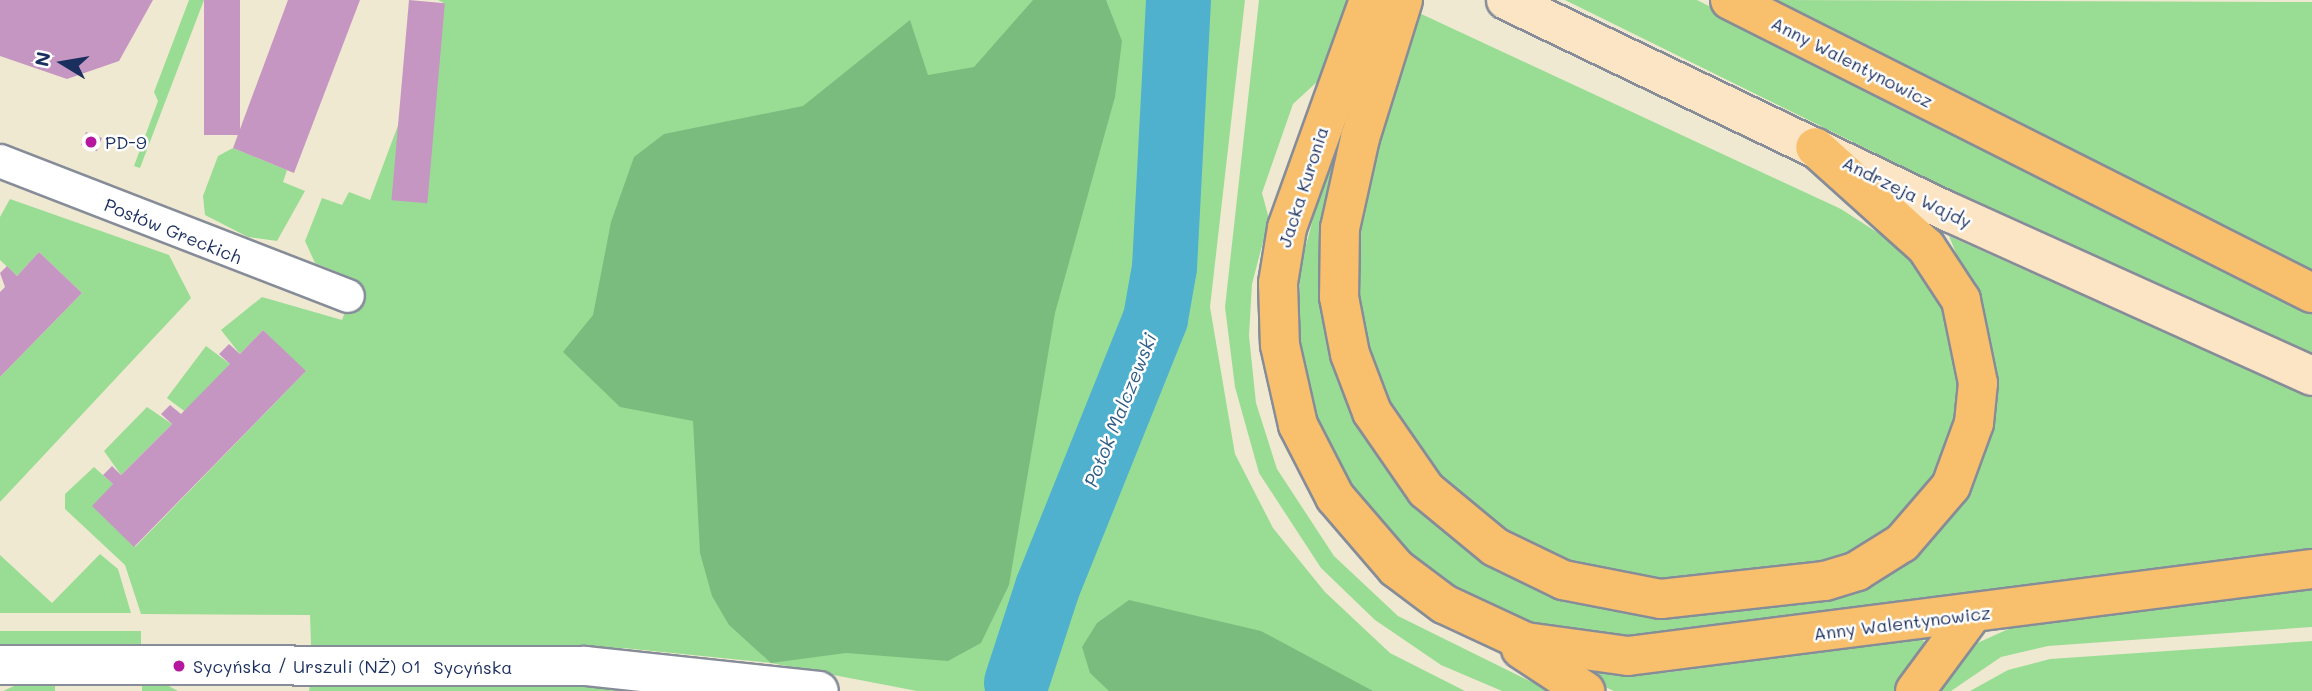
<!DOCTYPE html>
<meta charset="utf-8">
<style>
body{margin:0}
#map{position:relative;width:2312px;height:691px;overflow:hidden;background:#f0e9d1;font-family:Mali,sans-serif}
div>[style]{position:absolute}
.green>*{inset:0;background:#99dd95;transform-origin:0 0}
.forest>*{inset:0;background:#7abc7e}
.river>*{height:65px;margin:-32.5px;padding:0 32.5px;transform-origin:32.5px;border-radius:32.5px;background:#4fb1ce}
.building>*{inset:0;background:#c596c2;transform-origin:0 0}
.roads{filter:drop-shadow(2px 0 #868c98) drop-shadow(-2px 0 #868c98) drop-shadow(0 2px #868c98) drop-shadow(0 -2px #868c98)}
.minor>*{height:32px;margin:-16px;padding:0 16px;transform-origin:16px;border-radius:16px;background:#fff}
.tertiary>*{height:38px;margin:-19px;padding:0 19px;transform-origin:19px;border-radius:19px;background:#fff}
.secondary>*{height:38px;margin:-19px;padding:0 19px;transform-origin:19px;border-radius:19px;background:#fce5c4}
.primary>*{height:38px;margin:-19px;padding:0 19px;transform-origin:19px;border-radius:19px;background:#f8bf6c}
.dots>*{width:19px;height:19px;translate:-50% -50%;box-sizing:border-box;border:4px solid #fff;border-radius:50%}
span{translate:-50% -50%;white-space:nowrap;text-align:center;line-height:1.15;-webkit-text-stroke:5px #fff;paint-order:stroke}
.street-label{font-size:18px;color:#1b2f5e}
.poi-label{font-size:18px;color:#1b2f5e}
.left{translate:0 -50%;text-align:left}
.water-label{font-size:19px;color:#2d5c85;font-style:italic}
.north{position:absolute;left:28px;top:28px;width:70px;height:70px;-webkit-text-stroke:5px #fff;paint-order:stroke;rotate:281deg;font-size:19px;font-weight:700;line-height:28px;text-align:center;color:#1b2f5e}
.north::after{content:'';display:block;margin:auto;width:24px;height:32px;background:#1b2f5e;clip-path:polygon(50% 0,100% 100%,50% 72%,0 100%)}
</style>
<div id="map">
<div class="green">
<i style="clip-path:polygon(189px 0,204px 0,140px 168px,134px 166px,158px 101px,154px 92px)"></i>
<i style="clip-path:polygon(438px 0,1245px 0,1210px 307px,1235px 454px,1273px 528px,1325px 592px,1390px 653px,1465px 691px,917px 691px,771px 663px,623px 648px,311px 645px,310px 615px,141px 614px,125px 565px,65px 509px,65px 494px,94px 467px,113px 484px,135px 547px,305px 372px,263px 330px,240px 354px,221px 330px,262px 297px,342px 320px,357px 280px,315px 263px,305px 241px,322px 198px,342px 205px,349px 192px,370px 200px,444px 3px)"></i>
<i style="clip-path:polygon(1259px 0,1347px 0,1318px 81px,1293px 104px,1262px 193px,1269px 219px,1252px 284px,1249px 336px,1256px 403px,1277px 469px,1334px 556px,1398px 616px,1550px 691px,1502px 691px,1441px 665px,1375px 620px,1321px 568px,1259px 473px,1235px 387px,1225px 307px)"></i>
<i style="clip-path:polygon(1565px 0,1697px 0,2312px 311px,2312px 353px,1991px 210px)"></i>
<i style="clip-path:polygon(1757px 0,2312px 2px,2312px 278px)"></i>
<i style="clip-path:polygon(1417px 12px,1841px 209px,1906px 251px,1943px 301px,1955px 334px,1961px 409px,1930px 487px,1893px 530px,1839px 560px,1694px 584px,1584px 571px,1499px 531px,1415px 456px,1372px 375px,1353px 296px,1360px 201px)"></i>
<i style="clip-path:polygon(1358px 95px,1345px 384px,1550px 591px,1896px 561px,1994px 386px,1987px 328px,1949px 236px,2312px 398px,2312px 549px,1647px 636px,1557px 630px,1501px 611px,1442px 579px,1384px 530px,1359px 502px,1311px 405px,1299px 337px,1300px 268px,1329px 158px)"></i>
<i style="clip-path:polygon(233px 148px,287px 170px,283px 182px,305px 191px,277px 241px,248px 237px,205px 215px,203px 196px,218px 156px)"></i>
<i style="clip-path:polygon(10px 199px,169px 255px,191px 298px,0 502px,0 377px,82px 293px,39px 252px,17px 276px,0 260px,0 217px)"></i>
<i style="left:206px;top:346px;width:30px;height:65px;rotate:37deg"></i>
<i style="clip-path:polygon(147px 407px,172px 424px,121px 475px,104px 451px)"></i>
<i style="clip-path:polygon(100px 554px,118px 569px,131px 613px,0 613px,0 555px,52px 603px)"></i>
<i style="clip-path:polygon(2312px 589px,2312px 627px,2048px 646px,2001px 657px,1951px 691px,1929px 691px,1966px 648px,2013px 627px)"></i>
<i style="left:0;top:631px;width:141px;height:16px"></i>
<i style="clip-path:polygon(1922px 638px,1926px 646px,1895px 691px,1614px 691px,1592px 681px,1593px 673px,1663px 673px)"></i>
<i style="clip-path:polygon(2312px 641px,2312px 691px,1970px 691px,2008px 670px,2050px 659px)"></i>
<i style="clip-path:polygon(545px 684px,638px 691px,309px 691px,310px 685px)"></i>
<i style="clip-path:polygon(55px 685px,55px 691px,3px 691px,14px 686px)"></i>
<i style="clip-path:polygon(142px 685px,167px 685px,178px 691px,142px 691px)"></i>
</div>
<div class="forest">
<i style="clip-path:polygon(1033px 0,1106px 0,1122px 41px,1115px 97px,1055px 313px,1009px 585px,981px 643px,948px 661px,846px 653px,771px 663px,729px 625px,712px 596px,700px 553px,693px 421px,620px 407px,563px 352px,593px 315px,611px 222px,634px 157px,664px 134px,803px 106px,910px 20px,928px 75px,974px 67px)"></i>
<i style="clip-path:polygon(1129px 600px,1261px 631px,1373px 691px,1109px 691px,1090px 673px,1082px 647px,1097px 623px)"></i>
</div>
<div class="river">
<i style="left:1016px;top:682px;width:100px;rotate:-71.9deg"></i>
<i style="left:1047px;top:587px;width:290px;rotate:-68.1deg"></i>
<i style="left:1155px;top:318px;width:52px;rotate:-80deg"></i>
<i style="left:1164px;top:267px;width:267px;rotate:-87deg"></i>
</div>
<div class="building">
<i style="clip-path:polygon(0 0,153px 0,119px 61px,67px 79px,0 56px)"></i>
<i style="left:204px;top:0;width:36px;height:135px"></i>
<i style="clip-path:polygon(288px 0,360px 0,294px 173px,233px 148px)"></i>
<i style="left:409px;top:0;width:36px;height:201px;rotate:5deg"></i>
<i style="left:86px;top:132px;width:17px;height:14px;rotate:21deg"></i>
<i style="clip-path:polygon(39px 252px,82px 293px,0 377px,0 292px,5px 287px,0 273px,7px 266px,17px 276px)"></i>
<i style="clip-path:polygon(263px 330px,306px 371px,134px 547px,92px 506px,113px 484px,103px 475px,112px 466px,121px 475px,172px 424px,161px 414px,170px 405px,181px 414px,230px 364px,219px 354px,229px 344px,240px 354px)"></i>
</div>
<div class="roads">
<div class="minor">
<i style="left:0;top:161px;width:373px;rotate:21.2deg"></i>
</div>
<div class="tertiary">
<i style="left:0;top:665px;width:585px;rotate:0.1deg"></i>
<i style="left:585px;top:666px;width:235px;rotate:6.1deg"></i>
</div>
<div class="secondary">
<i style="left:1506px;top:0;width:493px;rotate:25.6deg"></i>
<i style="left:1951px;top:213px;width:396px;rotate:24.3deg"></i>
</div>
<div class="primary">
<i style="left:1369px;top:0;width:242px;rotate:109.8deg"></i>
<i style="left:1287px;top:228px;width:56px;rotate:99.3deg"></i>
<i style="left:1278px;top:283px;width:62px;rotate:88.2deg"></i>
<i style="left:1280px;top:345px;width:82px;rotate:77.3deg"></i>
<i style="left:1298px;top:425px;width:81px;rotate:62.8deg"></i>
<i style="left:1335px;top:497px;width:94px;rotate:49.3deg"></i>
<i style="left:1396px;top:568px;width:60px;rotate:36.9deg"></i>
<i style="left:1444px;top:604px;width:90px;rotate:24.9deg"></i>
<i style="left:1526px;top:642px;width:103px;rotate:7.8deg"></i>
<i style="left:1628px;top:656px;width:690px;rotate:-7.25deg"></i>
<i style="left:1403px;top:0;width:145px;rotate:107.3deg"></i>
<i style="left:1360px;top:138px;width:92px;rotate:102.5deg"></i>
<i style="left:1340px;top:228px;width:69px;rotate:90.8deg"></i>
<i style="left:1339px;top:297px;width:58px;rotate:79.1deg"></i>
<i style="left:1350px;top:354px;width:62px;rotate:69.2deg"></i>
<i style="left:1372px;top:412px;width:95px;rotate:55.3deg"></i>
<i style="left:1426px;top:490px;width:89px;rotate:39.6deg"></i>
<i style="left:1495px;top:547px;width:76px;rotate:25.9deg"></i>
<i style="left:1563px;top:580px;width:100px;rotate:11deg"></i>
<i style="left:1661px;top:599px;width:165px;rotate:-6.3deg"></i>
<i style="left:1825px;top:581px;width:34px;rotate:-17deg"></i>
<i style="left:1857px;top:571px;width:53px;rotate:-31.9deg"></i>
<i style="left:1902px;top:543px;width:75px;rotate:-49.3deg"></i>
<i style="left:1951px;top:486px;width:67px;rotate:-69.9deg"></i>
<i style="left:1974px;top:423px;width:40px;rotate:-84.3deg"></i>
<i style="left:1978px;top:383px;width:85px;rotate:-101.6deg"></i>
<i style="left:1961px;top:300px;width:64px;rotate:-123.4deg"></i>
<i style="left:1926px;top:247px;width:149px;rotate:-138deg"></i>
<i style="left:1730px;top:0;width:652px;rotate:26.72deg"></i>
<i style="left:1521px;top:649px;width:77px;rotate:33.3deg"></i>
<i style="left:1915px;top:691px;width:96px;rotate:-53.5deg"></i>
</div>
</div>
<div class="dots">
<i style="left:91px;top:142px;background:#b5179e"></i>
<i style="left:179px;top:666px;background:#b5179e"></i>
</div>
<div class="street-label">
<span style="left:1852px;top:62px;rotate:27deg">Anny Walentynowicz</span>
<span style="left:1303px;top:187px;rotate:-72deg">Jacka Kuronia</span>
<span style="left:1907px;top:192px;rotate:26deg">Andrzeja Wajdy</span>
<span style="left:173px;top:231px;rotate:22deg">Posłów Greckich</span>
<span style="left:1902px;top:623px;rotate:-7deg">Anny Walentynowicz</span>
<span style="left:473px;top:667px">Sycyńska</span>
</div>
<div class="poi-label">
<span class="left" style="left:105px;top:142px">PD-9</span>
<span class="left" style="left:193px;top:666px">Sycyńska / Urszuli (NŻ) 01</span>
</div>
<div class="water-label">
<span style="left:1120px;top:410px;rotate:-68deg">Potok Malczewski</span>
</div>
<div class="north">N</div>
</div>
